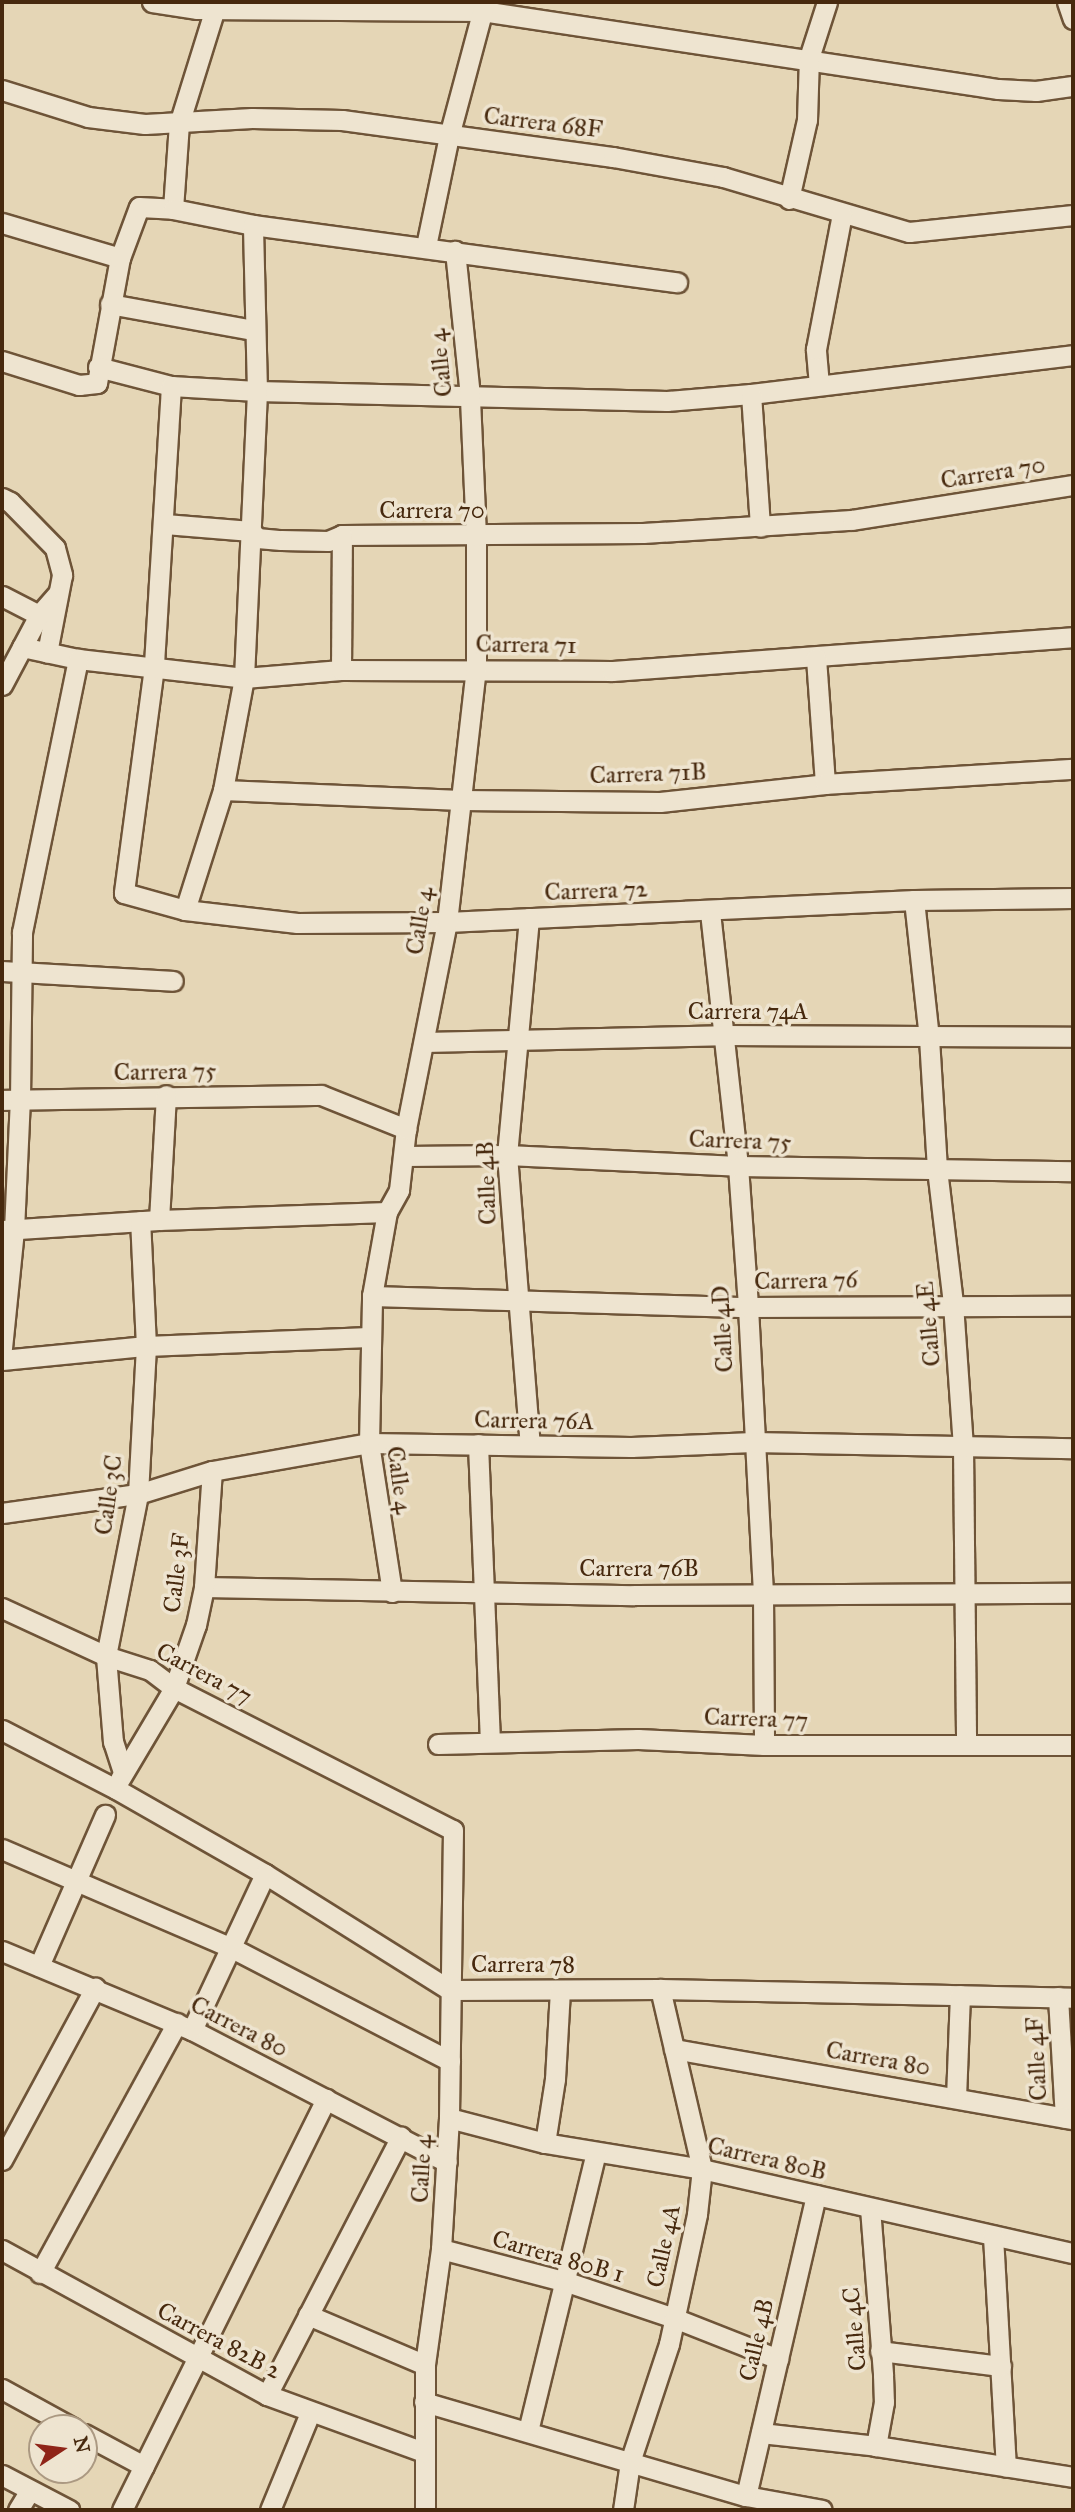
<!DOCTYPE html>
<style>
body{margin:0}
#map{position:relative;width:1075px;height:2512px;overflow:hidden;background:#e5d6b6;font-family:"IM FELL Great Primer",serif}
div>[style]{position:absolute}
.roads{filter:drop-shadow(2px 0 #6e5438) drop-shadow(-2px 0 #6e5438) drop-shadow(0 2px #6e5438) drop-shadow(0 -2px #6e5438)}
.street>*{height:19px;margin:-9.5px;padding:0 9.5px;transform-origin:9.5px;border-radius:9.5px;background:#eee4d0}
span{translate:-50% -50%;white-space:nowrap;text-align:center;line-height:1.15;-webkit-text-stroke:7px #eee4d0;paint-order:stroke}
.street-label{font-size:24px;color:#47290e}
.frame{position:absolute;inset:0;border:4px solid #47290e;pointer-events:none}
.north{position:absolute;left:28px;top:2414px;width:70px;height:70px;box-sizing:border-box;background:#eee4d0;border:2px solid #ab9982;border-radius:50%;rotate:77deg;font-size:19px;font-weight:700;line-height:28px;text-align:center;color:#47290e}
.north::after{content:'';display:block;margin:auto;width:24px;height:32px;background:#8f2418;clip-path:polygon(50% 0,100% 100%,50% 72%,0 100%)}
</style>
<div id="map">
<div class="roads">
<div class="street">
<i style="left:152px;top:2px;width:46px;rotate:8.8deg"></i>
<i style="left:197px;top:9px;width:285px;rotate:0.4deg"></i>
<i style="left:482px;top:11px;width:522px;rotate:8.6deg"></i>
<i style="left:998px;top:89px;width:38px;rotate:3deg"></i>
<i style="left:1036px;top:91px;width:37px;rotate:-8deg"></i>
<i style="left:1067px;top:2px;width:18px;rotate:71deg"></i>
<i style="left:2px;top:90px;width:90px;rotate:17.4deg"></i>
<i style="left:88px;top:117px;width:57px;rotate:7deg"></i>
<i style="left:145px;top:124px;width:107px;rotate:-3.2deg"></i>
<i style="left:252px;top:118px;width:90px;rotate:1.3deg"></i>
<i style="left:342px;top:120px;width:274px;rotate:7.8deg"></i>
<i style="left:613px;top:157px;width:112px;rotate:10.3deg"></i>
<i style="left:723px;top:177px;width:194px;rotate:16.5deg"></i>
<i style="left:909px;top:232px;width:165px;rotate:-5.9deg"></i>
<i style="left:789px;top:199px;width:81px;rotate:-77.2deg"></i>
<i style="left:807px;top:120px;width:62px;rotate:-88.2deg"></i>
<i style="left:809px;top:58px;width:59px;rotate:-72.2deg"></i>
<i style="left:173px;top:209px;width:85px;rotate:-86deg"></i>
<i style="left:179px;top:124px;width:128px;rotate:-72.7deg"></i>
<i style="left:2px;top:223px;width:123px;rotate:16.5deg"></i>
<i style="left:426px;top:246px;width:112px;rotate:-78.2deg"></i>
<i style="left:449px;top:136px;width:139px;rotate:-75deg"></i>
<i style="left:110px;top:304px;width:145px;rotate:10.3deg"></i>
<i style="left:2px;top:361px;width:81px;rotate:17.3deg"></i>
<i style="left:79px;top:385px;width:18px;rotate:-6deg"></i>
<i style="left:97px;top:383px;width:127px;rotate:-79.6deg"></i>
<i style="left:120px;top:258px;width:54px;rotate:-69.6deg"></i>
<i style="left:139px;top:207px;width:34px;rotate:3deg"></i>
<i style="left:173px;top:209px;width:82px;rotate:11.3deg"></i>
<i style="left:253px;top:225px;width:428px;rotate:7.7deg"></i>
<i style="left:98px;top:367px;width:75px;rotate:14.6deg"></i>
<i style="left:171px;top:386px;width:86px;rotate:3.3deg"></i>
<i style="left:257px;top:391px;width:410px;rotate:1.4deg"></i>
<i style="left:667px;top:401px;width:84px;rotate:-4.8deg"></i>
<i style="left:751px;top:394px;width:324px;rotate:-6.9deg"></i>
<i style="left:819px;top:385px;width:36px;rotate:-95deg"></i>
<i style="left:816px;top:349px;width:137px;rotate:-79.1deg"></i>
<i style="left:171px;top:386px;width:282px;rotate:93.5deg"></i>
<i style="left:154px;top:667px;width:228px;rotate:97.6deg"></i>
<i style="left:124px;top:893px;width:63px;rotate:15.6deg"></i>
<i style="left:185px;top:910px;width:113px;rotate:6.6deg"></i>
<i style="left:297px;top:923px;width:150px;rotate:-0.4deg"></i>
<i style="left:447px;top:922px;width:468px;rotate:-2.7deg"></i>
<i style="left:914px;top:900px;width:159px;rotate:-0.7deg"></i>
<i style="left:751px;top:394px;width:133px;rotate:86.1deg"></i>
<i style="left:2px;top:498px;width:9px;rotate:27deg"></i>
<i style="left:10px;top:502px;width:64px;rotate:45.6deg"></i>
<i style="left:55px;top:548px;width:28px;rotate:75deg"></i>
<i style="left:62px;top:575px;width:79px;rotate:100.9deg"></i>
<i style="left:165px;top:524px;width:86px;rotate:4.7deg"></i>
<i style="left:251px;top:531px;width:9px;rotate:49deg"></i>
<i style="left:257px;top:538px;width:24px;rotate:5deg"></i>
<i style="left:281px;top:540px;width:47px;rotate:1.2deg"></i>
<i style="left:328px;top:541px;width:15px;rotate:-23deg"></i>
<i style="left:342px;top:535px;width:301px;rotate:-0.4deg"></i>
<i style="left:643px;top:533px;width:209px;rotate:-3.6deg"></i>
<i style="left:852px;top:520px;width:224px;rotate:-9deg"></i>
<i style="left:2px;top:596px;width:42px;rotate:27.2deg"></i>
<i style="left:22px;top:647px;width:57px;rotate:12.1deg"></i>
<i style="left:78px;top:659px;width:167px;rotate:6.5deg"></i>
<i style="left:244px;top:678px;width:97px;rotate:-4.7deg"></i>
<i style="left:341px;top:670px;width:271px;rotate:0.2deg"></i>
<i style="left:612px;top:671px;width:462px;rotate:-4.2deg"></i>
<i style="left:816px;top:658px;width:126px;rotate:85.9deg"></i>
<i style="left:341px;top:670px;width:135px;rotate:-89.6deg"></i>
<i style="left:2px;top:685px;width:79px;rotate:-62.1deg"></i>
<i style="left:39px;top:615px;width:28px;rotate:-49deg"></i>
<i style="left:223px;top:790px;width:238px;rotate:2.4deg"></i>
<i style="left:461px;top:800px;width:199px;rotate:0.6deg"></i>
<i style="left:660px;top:802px;width:166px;rotate:-6.2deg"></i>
<i style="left:825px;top:784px;width:248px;rotate:-3.5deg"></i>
<i style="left:914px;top:900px;width:139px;rotate:83.8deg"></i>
<i style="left:929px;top:1038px;width:131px;rotate:86.5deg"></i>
<i style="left:937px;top:1169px;width:136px;rotate:83.2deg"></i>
<i style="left:953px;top:1304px;width:143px;rotate:86deg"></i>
<i style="left:963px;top:1447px;width:298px;rotate:89.4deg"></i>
<i style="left:185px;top:910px;width:126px;rotate:-72.4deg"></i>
<i style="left:223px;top:790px;width:114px;rotate:-79.4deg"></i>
<i style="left:244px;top:678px;width:287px;rotate:-87.4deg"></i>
<i style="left:257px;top:391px;width:166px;rotate:-91.4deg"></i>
<i style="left:710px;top:912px;width:256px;rotate:83.7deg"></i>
<i style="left:738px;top:1166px;width:141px;rotate:85.9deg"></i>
<i style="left:748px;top:1307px;width:287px;rotate:87deg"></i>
<i style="left:763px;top:1594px;width:151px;rotate:89.6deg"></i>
<i style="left:529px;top:918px;width:238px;rotate:95.3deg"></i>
<i style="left:507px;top:1155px;width:291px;rotate:85.5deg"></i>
<i style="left:2px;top:971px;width:171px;rotate:3.3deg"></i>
<i style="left:424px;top:1042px;width:298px;rotate:-1.3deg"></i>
<i style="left:722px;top:1035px;width:351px;rotate:0.3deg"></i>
<i style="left:2px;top:1100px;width:319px;rotate:-0.9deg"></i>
<i style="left:321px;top:1095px;width:92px;rotate:21.8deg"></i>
<i style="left:405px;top:1156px;width:102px;rotate:-0.6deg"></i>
<i style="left:507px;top:1155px;width:231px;rotate:2.7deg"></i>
<i style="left:738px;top:1166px;width:335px;rotate:0.9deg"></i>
<i style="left:159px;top:1220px;width:125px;rotate:-86.8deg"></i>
<i style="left:3px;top:1230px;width:156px;rotate:-3.7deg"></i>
<i style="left:159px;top:1220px;width:228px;rotate:-2deg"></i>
<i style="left:372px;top:1296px;width:376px;rotate:1.7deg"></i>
<i style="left:748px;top:1307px;width:325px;rotate:-0.2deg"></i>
<i style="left:2px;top:1348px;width:119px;rotate:-84.2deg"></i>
<i style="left:14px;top:1230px;width:130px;rotate:-87.4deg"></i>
<i style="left:20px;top:1100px;width:168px;rotate:-89.3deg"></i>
<i style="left:22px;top:932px;width:279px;rotate:-78.4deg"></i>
<i style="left:2px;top:1360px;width:145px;rotate:-5.6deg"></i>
<i style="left:146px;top:1346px;width:223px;rotate:-2.3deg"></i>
<i style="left:478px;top:1444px;width:298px;rotate:87.7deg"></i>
<i style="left:2px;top:1513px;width:137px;rotate:-8deg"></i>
<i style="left:138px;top:1494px;width:77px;rotate:-17.3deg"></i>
<i style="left:212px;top:1471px;width:159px;rotate:-10.1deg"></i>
<i style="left:369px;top:1443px;width:262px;rotate:0.9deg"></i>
<i style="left:631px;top:1447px;width:122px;rotate:-2.3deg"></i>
<i style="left:753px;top:1442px;width:320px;rotate:1.1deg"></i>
<i style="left:204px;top:1587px;width:430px;rotate:1.1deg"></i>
<i style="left:634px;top:1595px;width:439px;rotate:-0.3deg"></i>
<i style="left:392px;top:1592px;width:151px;rotate:-98.8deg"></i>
<i style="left:369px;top:1443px;width:147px;rotate:-88.8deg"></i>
<i style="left:372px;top:1296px;width:85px;rotate:-79.9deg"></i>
<i style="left:387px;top:1212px;width:25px;rotate:-61deg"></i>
<i style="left:399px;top:1190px;width:61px;rotate:-83.5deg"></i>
<i style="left:406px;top:1129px;width:211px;rotate:-78.8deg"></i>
<i style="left:447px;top:922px;width:255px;rotate:-83.5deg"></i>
<i style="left:476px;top:669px;width:133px;rotate:-90deg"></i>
<i style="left:476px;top:536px;width:140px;rotate:-92.5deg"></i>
<i style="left:470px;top:396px;width:146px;rotate:-95.9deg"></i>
<i style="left:2px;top:1608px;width:115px;rotate:24.8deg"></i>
<i style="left:106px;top:1656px;width:46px;rotate:17.7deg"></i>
<i style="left:150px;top:1670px;width:30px;rotate:37deg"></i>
<i style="left:174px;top:1688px;width:313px;rotate:27deg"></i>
<i style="left:453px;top:1830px;width:288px;rotate:90.8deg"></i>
<i style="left:449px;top:2118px;width:131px;rotate:93.5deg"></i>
<i style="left:441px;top:2249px;width:117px;rotate:97.9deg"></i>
<i style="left:425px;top:2365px;width:145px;rotate:90deg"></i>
<i style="left:2px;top:1730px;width:128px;rotate:27.4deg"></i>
<i style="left:116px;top:1789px;width:172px;rotate:29.7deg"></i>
<i style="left:265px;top:1874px;width:218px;rotate:32.1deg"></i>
<i style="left:450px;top:1990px;width:210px;rotate:-0.3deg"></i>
<i style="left:660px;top:1989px;width:413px;rotate:1.2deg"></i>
<i style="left:438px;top:1744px;width:200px;rotate:-1.4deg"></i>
<i style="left:638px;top:1739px;width:126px;rotate:2.7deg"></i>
<i style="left:764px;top:1745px;width:309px"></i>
<i style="left:123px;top:1772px;width:32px;rotate:-108deg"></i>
<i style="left:113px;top:1742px;width:86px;rotate:-94.7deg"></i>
<i style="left:106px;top:1656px;width:165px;rotate:-78.8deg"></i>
<i style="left:138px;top:1494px;width:148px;rotate:-86.9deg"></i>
<i style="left:146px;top:1346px;width:125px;rotate:-92.7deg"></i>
<i style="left:120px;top:1779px;width:106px;rotate:-59.3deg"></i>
<i style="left:174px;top:1688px;width:67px;rotate:-70.8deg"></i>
<i style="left:196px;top:1625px;width:39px;rotate:-78deg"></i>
<i style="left:204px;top:1587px;width:116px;rotate:-86.1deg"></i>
<i style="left:2px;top:1849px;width:248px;rotate:23.3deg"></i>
<i style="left:230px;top:1947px;width:248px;rotate:27.4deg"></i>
<i style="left:2px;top:1951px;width:206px;rotate:22.6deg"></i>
<i style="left:192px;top:2030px;width:287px;rotate:27.4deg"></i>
<i style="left:39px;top:1966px;width:165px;rotate:-66.4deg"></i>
<i style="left:1058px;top:1997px;width:121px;rotate:86.7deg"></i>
<i style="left:192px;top:2030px;width:172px;rotate:-64.9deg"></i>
<i style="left:674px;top:2049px;width:405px;rotate:10deg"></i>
<i style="left:956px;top:2098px;width:103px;rotate:-87.8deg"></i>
<i style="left:449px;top:2118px;width:99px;rotate:14.6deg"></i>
<i style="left:545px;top:2143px;width:159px;rotate:9.4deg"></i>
<i style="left:702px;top:2169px;width:380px;rotate:12.8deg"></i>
<i style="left:545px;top:2143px;width:65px;rotate:-81.1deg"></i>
<i style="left:555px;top:2079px;width:89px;rotate:-86.8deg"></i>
<i style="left:2px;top:2160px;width:196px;rotate:-61.6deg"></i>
<i style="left:870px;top:2208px;width:168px;rotate:85.5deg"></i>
<i style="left:883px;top:2375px;width:27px;rotate:88deg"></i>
<i style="left:884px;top:2402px;width:45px;rotate:100.3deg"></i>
<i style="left:993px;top:2236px;width:231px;rotate:86.8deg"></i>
<i style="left:441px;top:2249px;width:130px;rotate:14.7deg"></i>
<i style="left:567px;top:2282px;width:113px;rotate:18.6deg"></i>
<i style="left:674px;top:2318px;width:112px;rotate:21.5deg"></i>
<i style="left:2px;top:2250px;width:302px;rotate:28.7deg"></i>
<i style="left:267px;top:2395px;width:167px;rotate:20deg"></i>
<i style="left:40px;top:2273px;width:285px;rotate:-61.3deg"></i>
<i style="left:308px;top:2315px;width:127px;rotate:23.1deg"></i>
<i style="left:880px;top:2351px;width:122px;rotate:7.1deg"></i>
<i style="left:2px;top:2389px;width:81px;rotate:28.8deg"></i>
<i style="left:267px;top:2395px;width:291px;rotate:-62.6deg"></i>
<i style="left:424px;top:2402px;width:335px;rotate:16.3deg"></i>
<i style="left:746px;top:2496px;width:77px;rotate:10.4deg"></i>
<i style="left:528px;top:2431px;width:287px;rotate:-76.3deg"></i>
<i style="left:761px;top:2433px;width:116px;rotate:6.4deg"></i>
<i style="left:876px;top:2446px;width:199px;rotate:8.9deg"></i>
<i style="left:84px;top:2434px;width:68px;rotate:28.1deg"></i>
<i style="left:2px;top:2475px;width:76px;rotate:27.6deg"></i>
<i style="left:746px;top:2496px;width:309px;rotate:-76.9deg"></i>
<i style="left:18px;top:2510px;width:23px;rotate:-59deg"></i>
<i style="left:122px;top:2510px;width:459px;rotate:-63.6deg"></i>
<i style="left:270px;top:2510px;width:105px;rotate:-67.6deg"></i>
<i style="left:623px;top:2510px;width:49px;rotate:-81.7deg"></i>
<i style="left:630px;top:2462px;width:124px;rotate:-71.7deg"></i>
<i style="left:669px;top:2344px;width:133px;rotate:-77.8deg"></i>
<i style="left:697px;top:2214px;width:45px;rotate:-83.7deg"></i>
<i style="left:702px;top:2169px;width:185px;rotate:-103.1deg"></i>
</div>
</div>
<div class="street-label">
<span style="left:543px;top:123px;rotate:7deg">Carrera 68F</span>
<span style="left:441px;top:363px;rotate:-96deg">Calle 4</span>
<span style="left:993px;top:473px;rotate:-9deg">Carrera 70</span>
<span style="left:432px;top:511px">Carrera 70</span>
<span style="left:526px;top:645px;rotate:1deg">Carrera 71</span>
<span style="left:648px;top:774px;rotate:-2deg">Carrera 71B</span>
<span style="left:596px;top:891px;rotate:-2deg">Carrera 72</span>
<span style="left:420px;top:921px;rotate:-81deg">Calle 4</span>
<span style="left:748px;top:1012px">Carrera 74A</span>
<span style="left:165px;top:1072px;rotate:-1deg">Carrera 75</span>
<span style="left:740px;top:1141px;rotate:2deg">Carrera 75</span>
<span style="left:487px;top:1183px;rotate:-92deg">Calle 4B</span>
<span style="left:806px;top:1281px;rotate:-1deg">Carrera 76</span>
<span style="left:929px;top:1324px;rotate:-95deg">Calle 4E</span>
<span style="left:723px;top:1329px;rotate:-93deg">Calle 4D</span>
<span style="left:534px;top:1421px;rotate:1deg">Carrera 76A</span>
<span style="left:399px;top:1480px;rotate:82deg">Calle 4</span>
<span style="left:109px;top:1495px;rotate:-82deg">Calle 3C</span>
<span style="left:639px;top:1569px">Carrera 76B</span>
<span style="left:177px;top:1573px;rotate:-83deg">Calle 3F</span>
<span style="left:204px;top:1674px;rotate:28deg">Carrera 77</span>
<span style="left:756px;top:1719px;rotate:2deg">Carrera 77</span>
<span style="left:523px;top:1965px">Carrera 78</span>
<span style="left:239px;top:2027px;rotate:27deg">Carrera 80</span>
<span style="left:878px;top:2059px;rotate:10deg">Carrera 80</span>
<span style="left:1037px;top:2059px;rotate:-93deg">Calle 4F</span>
<span style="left:767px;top:2159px;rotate:13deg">Carrera 80B</span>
<span style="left:422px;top:2169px;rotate:-87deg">Calle 4</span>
<span style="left:664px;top:2246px;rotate:-78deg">Calle 4A</span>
<span style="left:558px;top:2257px;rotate:16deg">Carrera 80B 1</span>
<span style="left:855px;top:2329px;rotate:-95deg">Calle 4C</span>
<span style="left:757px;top:2340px;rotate:-77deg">Calle 4B</span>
<span style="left:219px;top:2341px;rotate:28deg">Carrera 82B 2</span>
</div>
<div class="frame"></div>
<div class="north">N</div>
</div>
